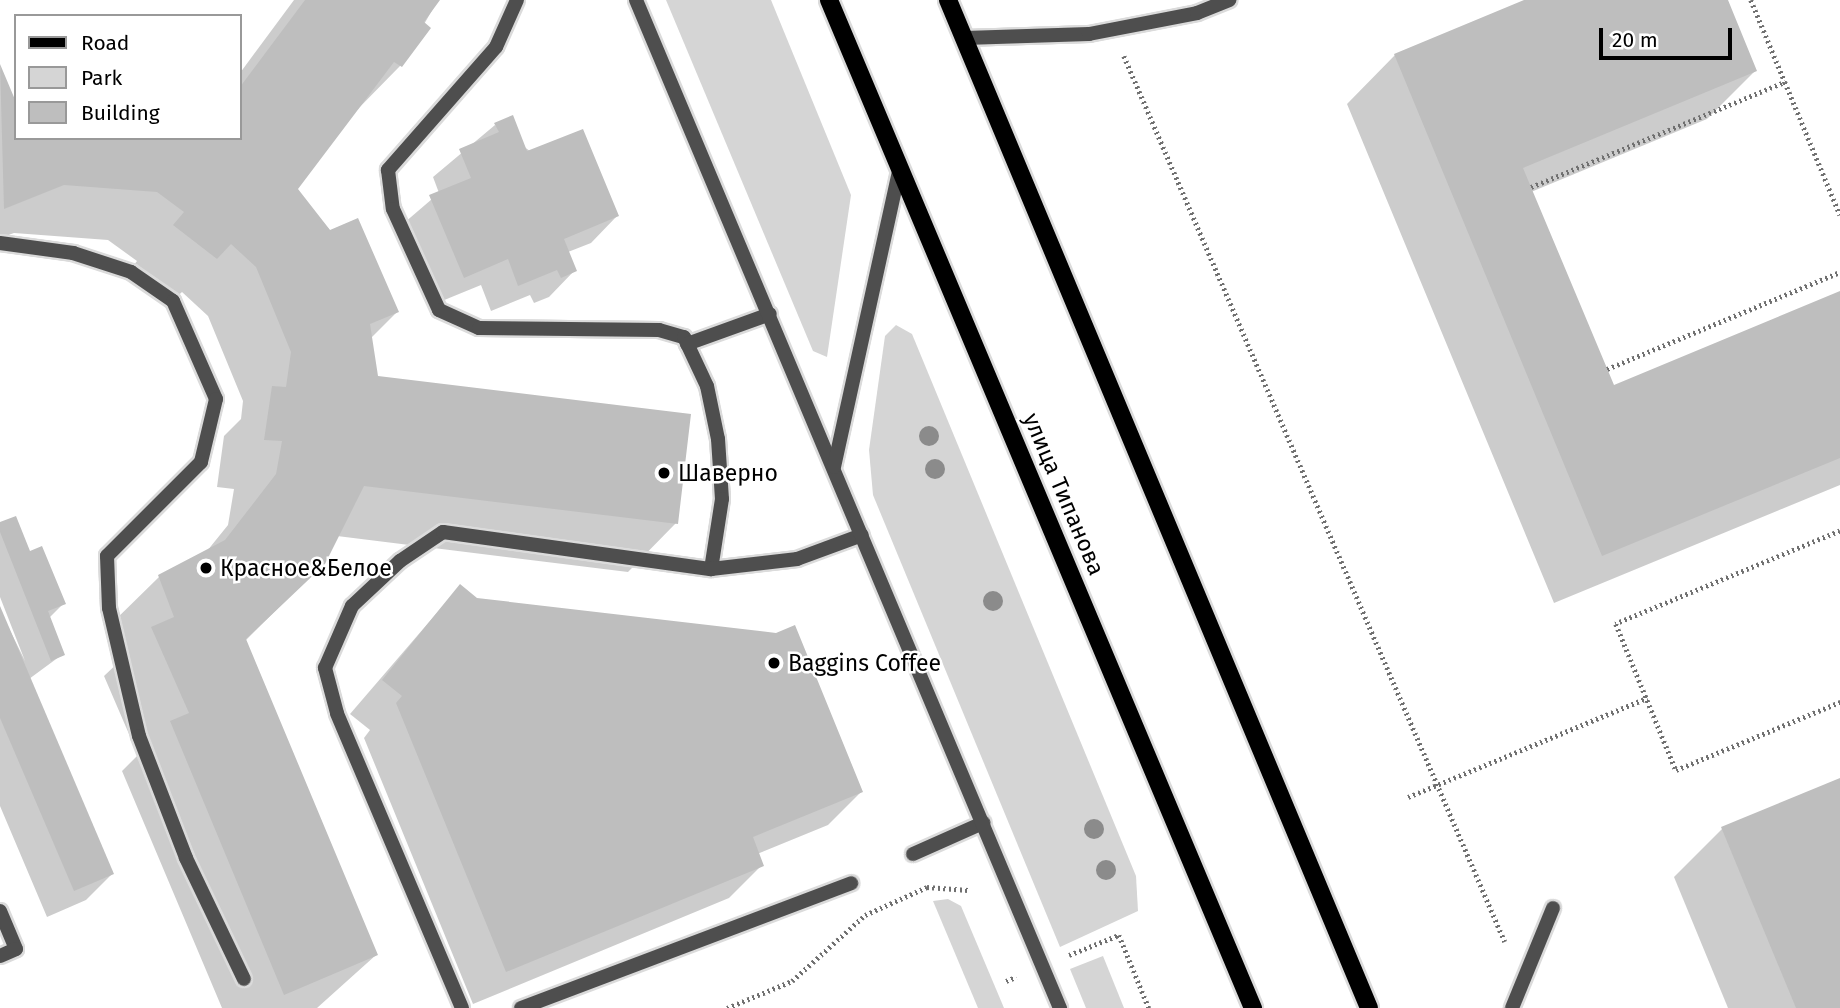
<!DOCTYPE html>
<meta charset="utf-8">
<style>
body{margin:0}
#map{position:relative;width:1840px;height:1008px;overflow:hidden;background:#fff;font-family:"Fira Sans",sans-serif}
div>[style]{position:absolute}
.green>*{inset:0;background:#d5d5d5}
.shadow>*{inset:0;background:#0003}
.building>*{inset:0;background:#bebebe}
.path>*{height:4.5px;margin-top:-2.25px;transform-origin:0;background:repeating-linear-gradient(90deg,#707070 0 2px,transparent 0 5.5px)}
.roads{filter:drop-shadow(2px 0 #dbdbdb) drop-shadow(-2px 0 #dbdbdb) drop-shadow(0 2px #dbdbdb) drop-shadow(0 -2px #dbdbdb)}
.service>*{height:14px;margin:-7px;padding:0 7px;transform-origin:7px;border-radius:7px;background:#4e4e4e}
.minor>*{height:14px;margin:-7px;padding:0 7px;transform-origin:7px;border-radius:7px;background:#4e4e4e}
.primary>*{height:18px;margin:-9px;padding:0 9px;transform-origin:9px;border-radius:9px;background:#000}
.trees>*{width:20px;height:20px;margin:-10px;border-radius:50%;background:#8b8b8b}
.dots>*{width:19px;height:19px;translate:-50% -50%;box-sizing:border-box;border:4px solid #fff;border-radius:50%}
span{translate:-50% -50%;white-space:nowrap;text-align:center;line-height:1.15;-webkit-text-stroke:5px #fff;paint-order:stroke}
.poi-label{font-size:23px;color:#000}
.left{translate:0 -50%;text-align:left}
.street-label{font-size:23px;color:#000}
.legend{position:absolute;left:14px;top:14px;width:228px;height:126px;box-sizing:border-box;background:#fff;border:2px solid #999;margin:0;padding:9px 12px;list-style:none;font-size:21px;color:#000}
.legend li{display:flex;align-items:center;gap:14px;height:35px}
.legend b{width:35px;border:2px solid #999}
.scale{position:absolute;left:1599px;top:28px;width:133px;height:32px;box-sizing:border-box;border:4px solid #000;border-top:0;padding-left:9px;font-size:21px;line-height:24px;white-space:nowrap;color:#000;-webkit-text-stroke:5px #fff;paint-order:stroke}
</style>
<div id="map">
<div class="green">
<i style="clip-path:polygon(666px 0,771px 0,851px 195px,827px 357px,813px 351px)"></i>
<i style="clip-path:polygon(896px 325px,912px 334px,1136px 876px,1138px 911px,1060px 947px,873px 495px,869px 450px,885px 336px)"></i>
<i style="clip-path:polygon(948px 899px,961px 906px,1004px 1008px,978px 1008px,933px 901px)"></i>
<i style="clip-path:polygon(1103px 956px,1124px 1008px,1086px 1008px,1070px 969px)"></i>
</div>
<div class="shadow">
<i style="clip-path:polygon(294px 0,438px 0,400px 66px,352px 115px,296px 189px,397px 312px,370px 339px,376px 378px,676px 523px,628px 572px,337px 536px,323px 563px,245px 641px,376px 955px,317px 1008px,222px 1008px,122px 771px,138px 755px,104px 676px,123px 658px,110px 625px,159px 577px,207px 551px,228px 525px,234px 489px,217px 487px,224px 436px,241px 419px,243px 401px,208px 316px,182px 292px,167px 306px,126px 275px,137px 261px,108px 240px,14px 233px,0 238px,0 68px,14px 104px,16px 138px,240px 138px,240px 73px)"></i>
<i style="clip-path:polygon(1529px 0,1726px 0,1755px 71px,1707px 119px,1531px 192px,1613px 387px,1840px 293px,1840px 485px,1554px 603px,1347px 104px,1395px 55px)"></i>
<i style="clip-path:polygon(495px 125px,617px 216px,591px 243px,568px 252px,575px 270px,549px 297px,534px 303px,530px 295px,491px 311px,481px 285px,437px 303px,404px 223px,439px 193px,433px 177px)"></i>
<i style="clip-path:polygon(0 524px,64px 603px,49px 618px,63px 654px,29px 679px,112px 874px,86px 900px,47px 917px,0 806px,0 610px,25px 661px,0 597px)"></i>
<i style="clip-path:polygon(460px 586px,476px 599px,861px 792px,828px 825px,757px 854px,762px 865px,729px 898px,473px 1004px,364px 738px,370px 730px,350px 714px)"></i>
<i style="clip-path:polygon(1840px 780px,1840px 1008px,1728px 1008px,1674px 877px,1722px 829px)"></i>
</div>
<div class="building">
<i style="clip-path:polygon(305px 0,440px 0,424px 22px,431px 28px,402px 67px,394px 62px,298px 189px,330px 230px,358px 218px,399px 312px,370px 324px,378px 376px,691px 414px,678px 524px,364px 486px,325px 564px,246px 639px,378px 955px,284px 995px,170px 721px,189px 713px,151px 627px,174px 617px,158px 575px,225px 540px,276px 474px,282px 441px,264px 440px,272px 386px,286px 387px,291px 352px,256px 267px,231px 244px,217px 259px,173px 225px,184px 212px,157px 192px,64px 185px,4px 209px,0 64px,16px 102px,16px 138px,240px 138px,240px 87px)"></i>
<i style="clip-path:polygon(1524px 0,1728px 0,1757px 71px,1523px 168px,1614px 385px,1840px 291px,1840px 458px,1602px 556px,1394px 54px)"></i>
<i style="clip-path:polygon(513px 115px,527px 151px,583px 129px,619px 216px,564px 239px,577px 271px,561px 278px,557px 270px,518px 286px,508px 259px,464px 278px,429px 195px,471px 178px,459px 149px,499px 132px,494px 123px)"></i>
<i style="clip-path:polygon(16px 516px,30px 551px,42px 546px,66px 604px,48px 611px,65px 655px,51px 661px,0 532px,0 522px)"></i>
<i style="clip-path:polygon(460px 584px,477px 598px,776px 633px,795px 625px,863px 792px,753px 837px,764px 866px,506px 972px,396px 703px,402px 696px,382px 680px)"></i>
<i style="clip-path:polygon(0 606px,114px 874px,74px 891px,0 718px)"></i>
<i style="clip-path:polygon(1840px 778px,1840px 1008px,1796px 1008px,1721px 827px)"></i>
</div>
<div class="path">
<i style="left:1751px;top:0;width:89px;rotate:67.5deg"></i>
<i style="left:1124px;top:56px;width:964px;rotate:66.73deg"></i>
<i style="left:1531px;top:187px;width:275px;rotate:-22.5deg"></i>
<i style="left:1785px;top:82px;width:144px;rotate:67.5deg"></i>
<i style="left:1607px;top:369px;width:252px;rotate:-22.6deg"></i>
<i style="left:1840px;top:531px;width:243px;rotate:157.5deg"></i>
<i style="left:1616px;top:624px;width:158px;rotate:67.7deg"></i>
<i style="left:1676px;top:770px;width:178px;rotate:-22.5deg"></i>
<i style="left:1408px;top:797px;width:259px;rotate:-22.5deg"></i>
<i style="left:1069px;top:955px;width:54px;rotate:-21.8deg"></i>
<i style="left:1119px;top:935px;width:79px;rotate:67.7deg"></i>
<i style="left:1006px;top:981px;width:11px;rotate:-22deg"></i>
<i style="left:727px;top:1008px;width:70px;rotate:-22.6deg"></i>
<i style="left:792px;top:981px;width:98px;rotate:-42.1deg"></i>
<i style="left:865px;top:915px;width:68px;rotate:-24.3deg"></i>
<i style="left:927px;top:887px;width:41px;rotate:4.2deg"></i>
</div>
<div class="roads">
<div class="service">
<i style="left:517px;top:0;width:51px;rotate:114.1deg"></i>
<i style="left:496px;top:47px;width:164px;rotate:131.3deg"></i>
<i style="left:388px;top:170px;width:39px;rotate:83deg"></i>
<i style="left:393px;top:209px;width:111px;rotate:65.5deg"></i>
<i style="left:439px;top:310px;width:44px;rotate:24.2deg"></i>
<i style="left:479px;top:328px;width:180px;rotate:0.6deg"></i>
<i style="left:659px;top:330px;width:26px;rotate:16deg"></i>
<i style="left:684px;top:337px;width:54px;rotate:64.9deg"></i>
<i style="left:707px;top:386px;width:54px;rotate:78.3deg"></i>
<i style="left:718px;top:439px;width:60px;rotate:86.2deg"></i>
<i style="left:722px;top:499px;width:71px;rotate:98.9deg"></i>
<i style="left:965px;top:38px;width:124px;rotate:-1.8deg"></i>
<i style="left:1089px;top:34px;width:110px;rotate:-11deg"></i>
<i style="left:1197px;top:13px;width:35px;rotate:-22deg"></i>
<i style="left:0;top:243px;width:74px;rotate:7.8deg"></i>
<i style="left:73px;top:253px;width:61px;rotate:18.1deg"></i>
<i style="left:131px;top:272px;width:51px;rotate:34.6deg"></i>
<i style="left:173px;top:301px;width:107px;rotate:66.3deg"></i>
<i style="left:216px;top:399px;width:65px;rotate:103.4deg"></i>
<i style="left:201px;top:462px;width:133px;rotate:135deg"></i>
<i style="left:107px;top:556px;width:52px;rotate:87.8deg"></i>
<i style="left:109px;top:608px;width:131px;rotate:76.8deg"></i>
<i style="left:139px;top:736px;width:131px;rotate:68.9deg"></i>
<i style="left:186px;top:858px;width:134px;rotate:64.4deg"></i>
<i style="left:687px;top:344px;width:88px;rotate:-19.9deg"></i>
<i style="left:913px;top:854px;width:77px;rotate:-23.9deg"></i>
<i style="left:0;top:911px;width:41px;rotate:67.2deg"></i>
<i style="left:16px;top:949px;width:17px;rotate:156deg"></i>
<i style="left:462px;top:1008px;width:320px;rotate:-113deg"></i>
<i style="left:337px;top:713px;width:47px;rotate:-104.9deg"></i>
<i style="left:325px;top:668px;width:68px;rotate:-66.5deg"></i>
<i style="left:352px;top:606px;width:66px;rotate:-43.2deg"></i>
<i style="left:400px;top:561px;width:52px;rotate:-34deg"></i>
<i style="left:443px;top:532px;width:271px;rotate:7.9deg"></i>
<i style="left:711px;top:569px;width:87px;rotate:-6.6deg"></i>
<i style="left:797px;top:559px;width:69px;rotate:-20.3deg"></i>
<i style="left:521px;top:1008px;width:353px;rotate:-20.7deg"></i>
<i style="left:1512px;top:1008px;width:108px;rotate:-67.7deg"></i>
</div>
<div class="minor">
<i style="left:636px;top:0;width:1094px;rotate:67.19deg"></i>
<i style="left:834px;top:467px;width:307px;rotate:-77.6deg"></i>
</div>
<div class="primary">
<i style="left:829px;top:0;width:1094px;rotate:67.19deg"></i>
<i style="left:948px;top:0;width:1092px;rotate:67.33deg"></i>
</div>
</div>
<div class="trees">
<i style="left:929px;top:436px"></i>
<i style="left:935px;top:469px"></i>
<i style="left:993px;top:601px"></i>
<i style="left:1094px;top:829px"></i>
<i style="left:1106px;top:870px"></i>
</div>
<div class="dots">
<i style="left:664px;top:473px;background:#000"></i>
<i style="left:206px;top:568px;background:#000"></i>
<i style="left:774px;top:663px;background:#000"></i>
</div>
<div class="poi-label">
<span class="left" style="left:678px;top:473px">Шаверно</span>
<span class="left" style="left:220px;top:568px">Красное&amp;Белое</span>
<span class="left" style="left:788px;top:663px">Baggins Coffee</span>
</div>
<div class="street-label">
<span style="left:1064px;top:494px;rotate:67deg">улица Типанова</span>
</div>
<ul class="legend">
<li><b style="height:9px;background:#000"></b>Road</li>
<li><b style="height:19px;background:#d5d5d5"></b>Park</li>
<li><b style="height:19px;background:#bebebe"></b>Building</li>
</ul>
<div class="scale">20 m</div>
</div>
